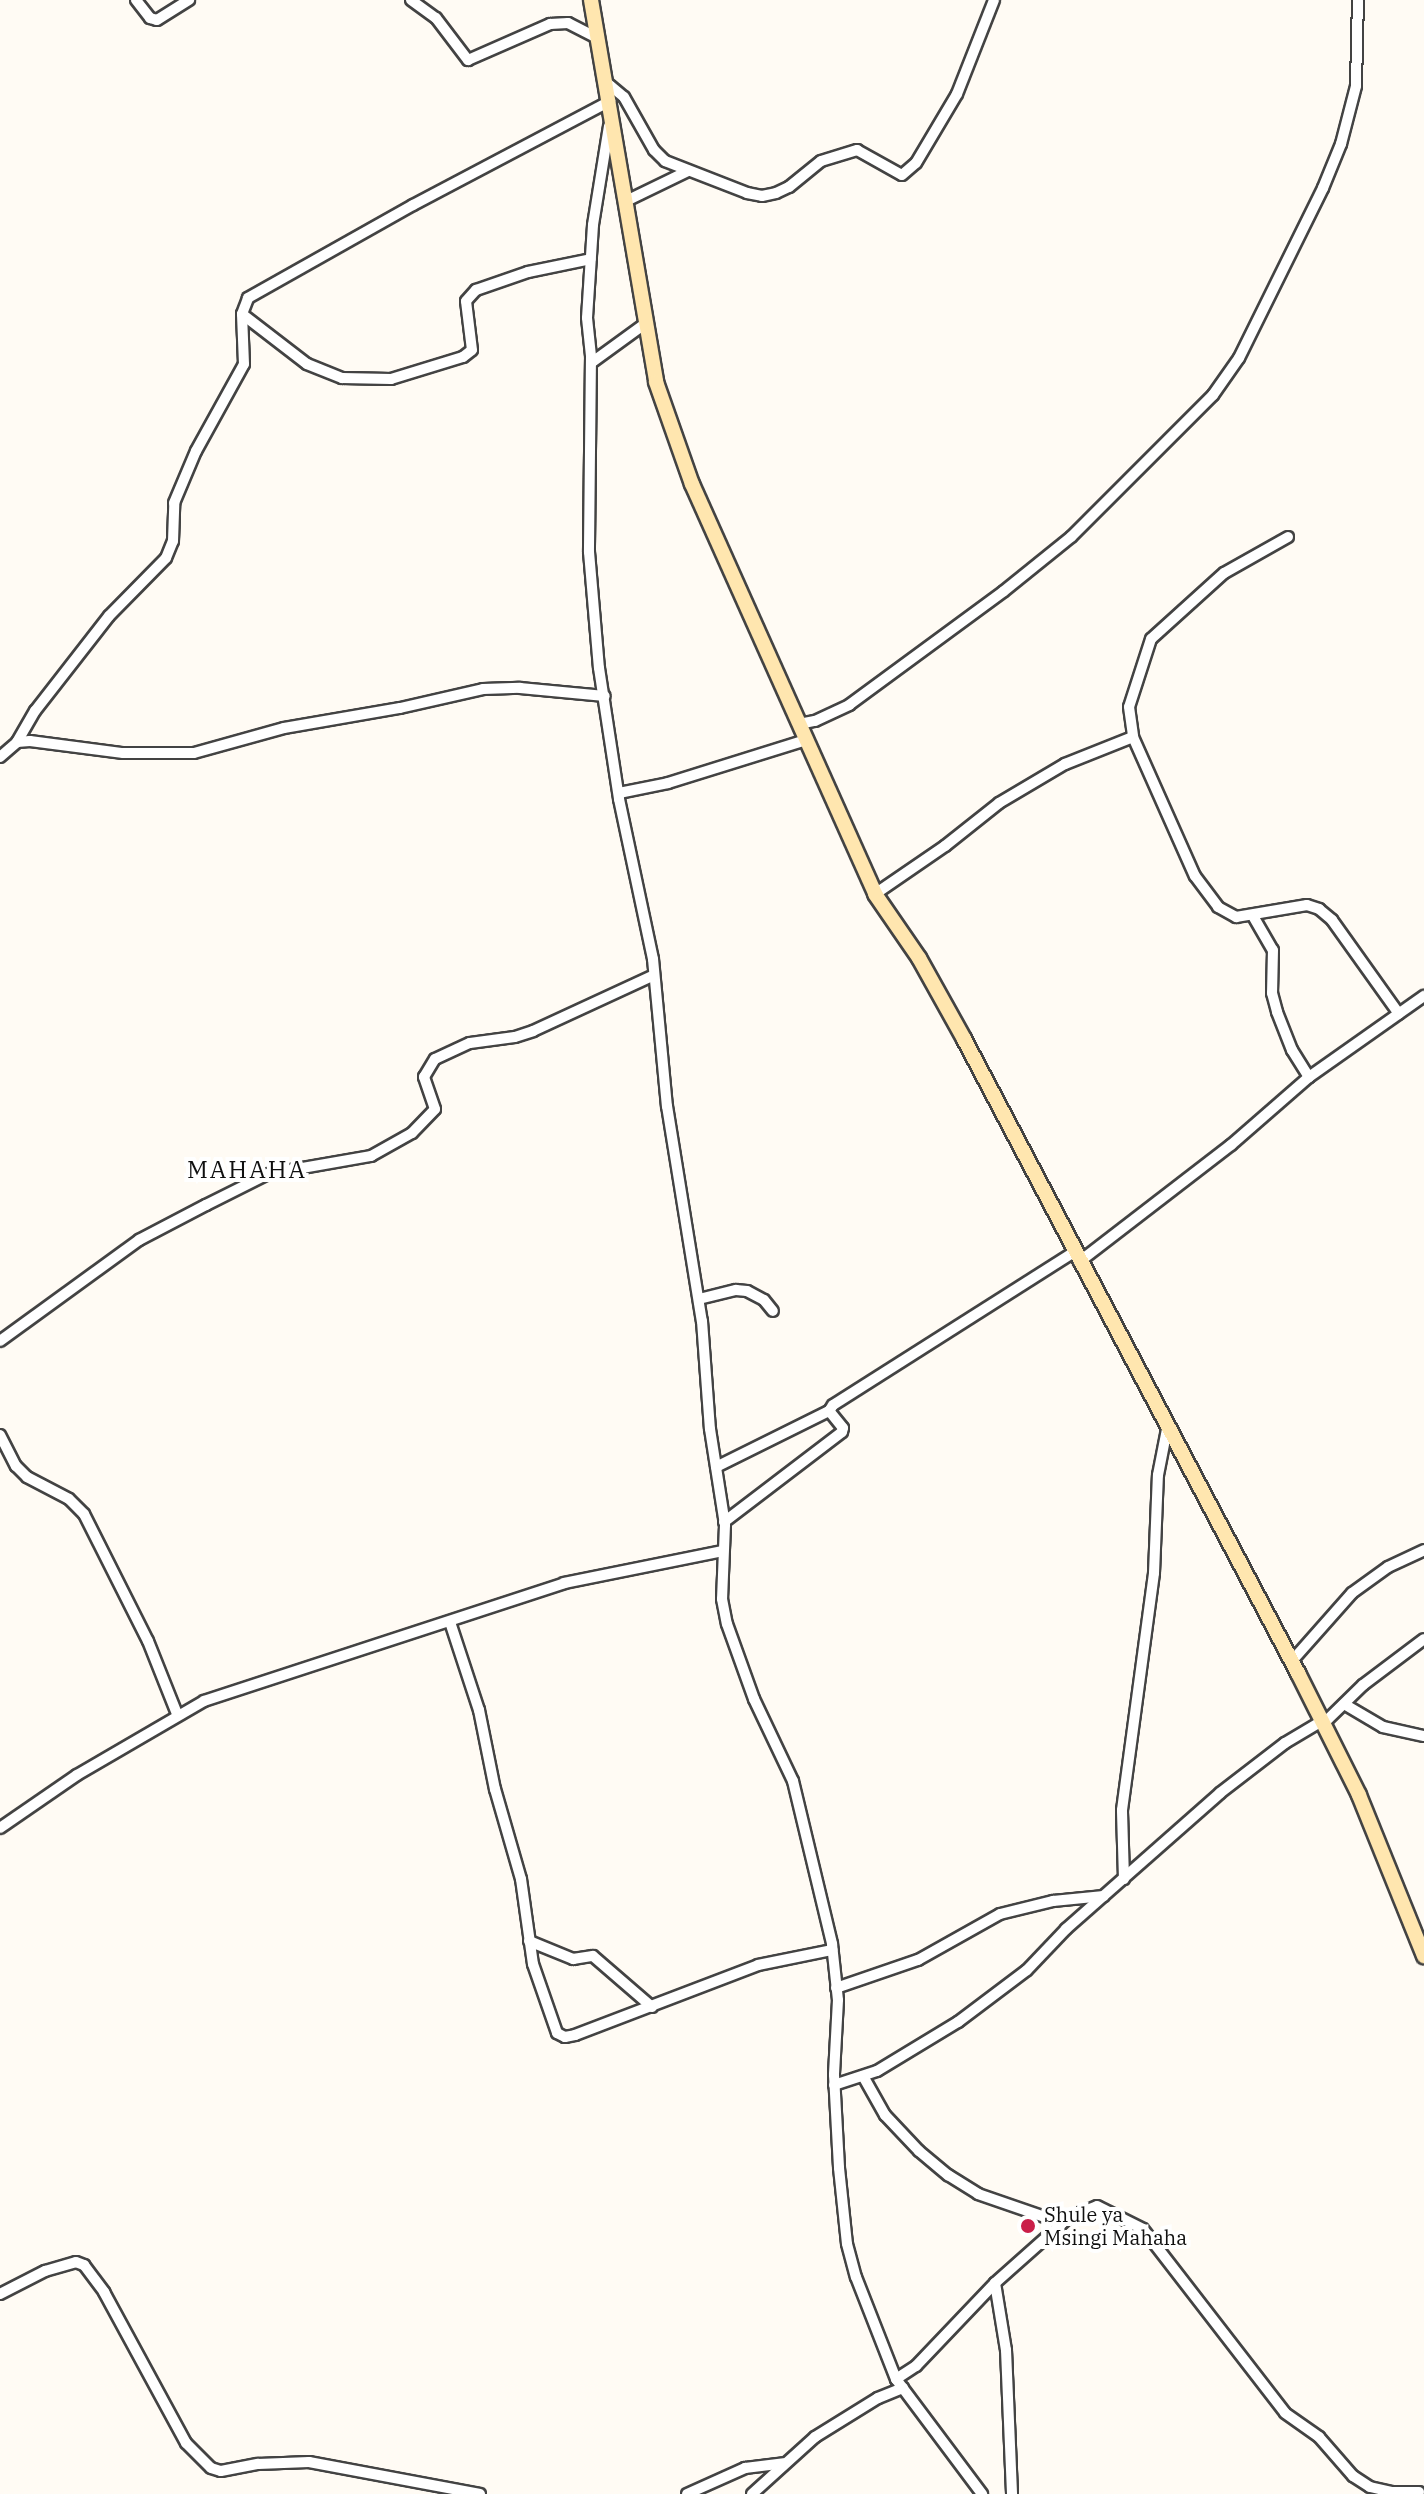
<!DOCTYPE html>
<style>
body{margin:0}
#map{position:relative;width:1424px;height:2494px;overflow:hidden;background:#fffbf4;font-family:"IBM Plex Serif",serif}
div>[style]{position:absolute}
.roads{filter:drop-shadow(2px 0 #434343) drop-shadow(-2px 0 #434343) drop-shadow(0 2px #434343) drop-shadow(0 -2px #434343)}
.street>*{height:10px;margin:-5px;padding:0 5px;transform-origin:5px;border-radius:5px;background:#fff}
.secondary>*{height:14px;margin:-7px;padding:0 7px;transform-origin:7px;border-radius:7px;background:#ffe6af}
.dots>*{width:22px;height:22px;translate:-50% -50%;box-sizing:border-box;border:4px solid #fff;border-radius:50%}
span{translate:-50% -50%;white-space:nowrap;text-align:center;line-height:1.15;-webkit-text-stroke:8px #fff;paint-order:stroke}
.poi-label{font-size:20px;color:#101010}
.left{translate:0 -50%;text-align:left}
.quarter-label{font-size:24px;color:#101010;letter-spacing:2px}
</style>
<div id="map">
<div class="roads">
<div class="street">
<i style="left:136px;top:0;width:23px;rotate:52deg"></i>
<i style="left:150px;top:18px;width:7px;rotate:16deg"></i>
<i style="left:157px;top:20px;width:38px;rotate:-32deg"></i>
<i style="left:411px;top:0;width:31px;rotate:36deg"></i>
<i style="left:436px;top:18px;width:53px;rotate:52.7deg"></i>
<i style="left:468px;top:60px;width:90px;rotate:-23.7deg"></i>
<i style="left:550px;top:24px;width:18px;rotate:-3deg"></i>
<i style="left:568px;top:23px;width:34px;rotate:27deg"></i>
<i style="left:606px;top:82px;width:23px;rotate:40deg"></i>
<i style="left:624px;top:97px;width:61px;rotate:60.5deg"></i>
<i style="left:654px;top:150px;width:16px;rotate:45deg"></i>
<i style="left:665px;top:161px;width:88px;rotate:21.3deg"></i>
<i style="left:747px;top:193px;width:15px;rotate:11deg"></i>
<i style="left:762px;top:196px;width:14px;rotate:-12deg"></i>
<i style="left:776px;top:193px;width:14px;rotate:-25deg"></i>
<i style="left:789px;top:187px;width:41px;rotate:-39.1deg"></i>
<i style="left:821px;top:161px;width:38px;rotate:-17deg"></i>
<i style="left:857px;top:150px;width:51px;rotate:29.1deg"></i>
<i style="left:902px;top:175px;width:18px;rotate:-41deg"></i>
<i style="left:916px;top:163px;width:80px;rotate:-59.3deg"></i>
<i style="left:957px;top:94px;width:101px;rotate:-68.5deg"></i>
<i style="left:609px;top:126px;width:100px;rotate:99.2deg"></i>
<i style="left:593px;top:225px;width:93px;rotate:93.7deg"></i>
<i style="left:587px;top:318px;width:38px;rotate:84deg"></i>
<i style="left:591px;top:356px;width:196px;rotate:90.6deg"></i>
<i style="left:589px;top:552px;width:116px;rotate:85.1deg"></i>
<i style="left:599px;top:668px;width:133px;rotate:81.3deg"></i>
<i style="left:619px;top:799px;width:164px;rotate:78deg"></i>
<i style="left:653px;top:959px;width:148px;rotate:84.6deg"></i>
<i style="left:667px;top:1106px;width:218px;rotate:80.8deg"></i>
<i style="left:702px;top:1321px;width:108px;rotate:85.8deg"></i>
<i style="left:710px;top:1429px;width:97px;rotate:81.1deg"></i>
<i style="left:725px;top:1525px;width:74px;rotate:92.3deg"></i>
<i style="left:722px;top:1599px;width:25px;rotate:79deg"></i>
<i style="left:727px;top:1624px;width:80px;rotate:70.2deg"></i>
<i style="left:754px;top:1699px;width:91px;rotate:64.6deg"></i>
<i style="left:793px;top:1781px;width:168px;rotate:76.5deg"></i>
<i style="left:832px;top:1944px;width:56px;rotate:83.9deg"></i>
<i style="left:838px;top:2000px;width:75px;rotate:93.1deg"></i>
<i style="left:834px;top:2075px;width:93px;rotate:86.9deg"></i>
<i style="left:839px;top:2168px;width:76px;rotate:84deg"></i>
<i style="left:847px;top:2244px;width:34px;rotate:75deg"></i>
<i style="left:856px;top:2277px;width:110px;rotate:68.6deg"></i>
<i style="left:896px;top:2379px;width:144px;rotate:53.2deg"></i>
<i style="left:626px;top:201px;width:69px;rotate:-25.8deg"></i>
<i style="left:242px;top:314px;width:82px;rotate:37.6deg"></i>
<i style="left:307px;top:364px;width:38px;rotate:22deg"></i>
<i style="left:342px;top:378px;width:49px;rotate:1.2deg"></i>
<i style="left:391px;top:379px;width:75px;rotate:-17deg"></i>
<i style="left:463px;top:357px;width:11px;rotate:-38deg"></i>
<i style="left:472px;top:350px;width:49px;rotate:-97deg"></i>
<i style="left:466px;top:301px;width:15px;rotate:-48deg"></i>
<i style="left:476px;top:290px;width:55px;rotate:-19.1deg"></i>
<i style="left:528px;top:272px;width:64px;rotate:-11.7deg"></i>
<i style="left:591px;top:363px;width:68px;rotate:-36deg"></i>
<i style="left:1288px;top:537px;width:73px;rotate:150.6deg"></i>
<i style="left:1224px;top:573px;width:98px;rotate:137.9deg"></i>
<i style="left:1151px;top:639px;width:71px;rotate:107.9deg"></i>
<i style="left:1129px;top:707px;width:30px;rotate:82deg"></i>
<i style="left:1133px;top:737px;width:152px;rotate:66deg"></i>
<i style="left:1195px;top:876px;width:39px;rotate:53deg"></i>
<i style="left:1218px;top:907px;width:21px;rotate:29deg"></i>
<i style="left:1236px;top:917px;width:72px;rotate:-9.6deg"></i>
<i style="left:1307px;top:905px;width:13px;rotate:18deg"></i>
<i style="left:1319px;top:909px;width:17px;rotate:40deg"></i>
<i style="left:1332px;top:920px;width:115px;rotate:54.5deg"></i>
<i style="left:799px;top:724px;width:16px;rotate:-11deg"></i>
<i style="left:815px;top:721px;width:38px;rotate:-25deg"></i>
<i style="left:849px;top:705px;width:192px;rotate:-36.3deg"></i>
<i style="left:1004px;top:591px;width:86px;rotate:-38.9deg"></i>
<i style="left:1071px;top:537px;width:201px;rotate:-45deg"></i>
<i style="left:1213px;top:395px;width:45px;rotate:-54.9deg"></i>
<i style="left:1239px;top:358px;width:190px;rotate:-63.7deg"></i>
<i style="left:1323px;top:188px;width:48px;rotate:-67.8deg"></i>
<i style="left:1341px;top:144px;width:60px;rotate:-75.5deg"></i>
<i style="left:1356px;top:86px;width:86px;rotate:-88.7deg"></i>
<i style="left:17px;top:742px;width:36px;rotate:-60deg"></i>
<i style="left:35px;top:711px;width:120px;rotate:-52.1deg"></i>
<i style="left:109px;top:616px;width:81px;rotate:-45.5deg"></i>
<i style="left:166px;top:558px;width:18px;rotate:-68deg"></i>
<i style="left:173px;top:541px;width:38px;rotate:-88deg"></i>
<i style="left:174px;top:503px;width:56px;rotate:-67.1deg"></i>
<i style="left:196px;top:451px;width:99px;rotate:-61.1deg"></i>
<i style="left:244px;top:364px;width:50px;rotate:-92.3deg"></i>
<i style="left:242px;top:314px;width:17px;rotate:-69deg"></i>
<i style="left:248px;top:298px;width:189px;rotate:-29.4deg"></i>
<i style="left:413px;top:205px;width:223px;rotate:-27.8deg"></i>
<i style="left:0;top:757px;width:23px;rotate:-41deg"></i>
<i style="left:17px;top:742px;width:13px;rotate:-4deg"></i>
<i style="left:30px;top:741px;width:94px;rotate:7.4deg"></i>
<i style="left:123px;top:753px;width:71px"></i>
<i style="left:194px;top:753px;width:93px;rotate:-15.5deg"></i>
<i style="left:284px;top:728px;width:118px;rotate:-9.8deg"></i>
<i style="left:400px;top:708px;width:85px;rotate:-12.9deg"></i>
<i style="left:483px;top:689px;width:37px;rotate:-2deg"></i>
<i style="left:520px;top:688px;width:85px;rotate:5.4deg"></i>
<i style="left:619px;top:793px;width:50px;rotate:-11.5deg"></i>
<i style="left:668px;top:783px;width:145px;rotate:-17.3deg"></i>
<i style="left:875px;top:894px;width:85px;rotate:-34.4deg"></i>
<i style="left:945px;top:846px;width:69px;rotate:-38.5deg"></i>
<i style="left:999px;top:803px;width:77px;rotate:-30.6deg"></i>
<i style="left:1065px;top:764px;width:73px;rotate:-21.7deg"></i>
<i style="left:1253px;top:916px;width:39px;rotate:60deg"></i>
<i style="left:1273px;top:950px;width:43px;rotate:91.3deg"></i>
<i style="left:1272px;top:993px;width:20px;rotate:75deg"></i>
<i style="left:1277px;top:1012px;width:41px;rotate:68.5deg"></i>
<i style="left:1292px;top:1050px;width:32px;rotate:58deg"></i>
<i style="left:1079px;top:1262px;width:192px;rotate:-37.6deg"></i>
<i style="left:1231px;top:1145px;width:103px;rotate:-41.1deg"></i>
<i style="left:1309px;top:1077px;width:141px;rotate:-35.2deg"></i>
<i style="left:699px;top:1299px;width:38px;rotate:-14deg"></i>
<i style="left:736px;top:1290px;width:11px;rotate:5deg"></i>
<i style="left:747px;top:1291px;width:19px;rotate:28deg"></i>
<i style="left:764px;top:1300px;width:14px;rotate:51deg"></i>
<i style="left:0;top:1341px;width:172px;rotate:-36deg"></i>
<i style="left:139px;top:1240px;width:76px;rotate:-27.6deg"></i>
<i style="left:206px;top:1205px;width:69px;rotate:-26.6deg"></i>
<i style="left:268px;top:1174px;width:105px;rotate:-9.9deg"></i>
<i style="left:371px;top:1156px;width:47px;rotate:-29.3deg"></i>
<i style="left:412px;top:1133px;width:33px;rotate:-46deg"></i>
<i style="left:435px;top:1109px;width:34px;rotate:-109deg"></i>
<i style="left:424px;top:1077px;width:21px;rotate:-59deg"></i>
<i style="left:435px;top:1059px;width:38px;rotate:-25deg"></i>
<i style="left:470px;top:1043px;width:45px;rotate:-7.6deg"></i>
<i style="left:515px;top:1037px;width:19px;rotate:-18deg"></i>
<i style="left:533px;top:1031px;width:133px;rotate:-24.8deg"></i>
<i style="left:0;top:1435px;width:35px;rotate:63deg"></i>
<i style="left:16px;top:1466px;width:16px;rotate:45deg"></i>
<i style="left:27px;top:1477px;width:47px;rotate:27.6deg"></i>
<i style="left:69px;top:1499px;width:21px;rotate:45deg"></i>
<i style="left:84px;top:1514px;width:142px;rotate:63.3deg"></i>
<i style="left:148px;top:1641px;width:79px;rotate:68.3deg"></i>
<i style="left:716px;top:1467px;width:126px;rotate:-26.4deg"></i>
<i style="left:724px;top:1522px;width:148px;rotate:-37.3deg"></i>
<i style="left:842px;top:1432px;width:4px;rotate:-76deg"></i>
<i style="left:843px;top:1428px;width:22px;rotate:-129deg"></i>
<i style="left:829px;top:1411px;width:7px;rotate:-56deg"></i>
<i style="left:833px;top:1405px;width:285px;rotate:-32.4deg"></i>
<i style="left:450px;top:1622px;width:93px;rotate:71.8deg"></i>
<i style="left:479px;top:1710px;width:81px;rotate:78.6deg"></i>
<i style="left:495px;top:1789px;width:94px;rotate:73.9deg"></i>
<i style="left:521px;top:1879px;width:86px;rotate:82deg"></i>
<i style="left:533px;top:1964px;width:73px;rotate:70.8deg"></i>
<i style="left:557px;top:2033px;width:9px;rotate:27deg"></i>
<i style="left:565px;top:2037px;width:10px;rotate:-11deg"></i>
<i style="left:575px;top:2035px;width:196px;rotate:-20.9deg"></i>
<i style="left:758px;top:1965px;width:76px;rotate:-11.5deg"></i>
<i style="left:1291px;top:1662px;width:92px;rotate:-48.5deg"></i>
<i style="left:1352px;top:1593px;width:44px;rotate:-35.8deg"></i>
<i style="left:1388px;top:1567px;width:40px;rotate:-25deg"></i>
<i style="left:1344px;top:1704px;width:45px;rotate:30.5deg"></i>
<i style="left:1383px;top:1727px;width:42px;rotate:12.4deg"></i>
<i style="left:1323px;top:1724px;width:56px;rotate:-44.3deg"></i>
<i style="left:1363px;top:1685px;width:76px;rotate:-37deg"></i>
<i style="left:0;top:1828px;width:93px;rotate:-34.5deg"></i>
<i style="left:77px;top:1775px;width:147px;rotate:-30.2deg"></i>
<i style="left:204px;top:1701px;width:379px;rotate:-18.1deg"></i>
<i style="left:564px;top:1583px;width:162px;rotate:-11.4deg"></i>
<i style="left:1124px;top:1879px;width:69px;rotate:-91.7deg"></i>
<i style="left:1122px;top:1810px;width:239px;rotate:-82.3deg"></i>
<i style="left:1154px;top:1573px;width:98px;rotate:-87.7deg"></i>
<i style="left:1158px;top:1475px;width:47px;rotate:-78.9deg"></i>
<i style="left:529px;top:1941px;width:48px;rotate:22.2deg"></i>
<i style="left:573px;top:1959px;width:20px;rotate:-9deg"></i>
<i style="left:593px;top:1956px;width:78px;rotate:40.8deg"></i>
<i style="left:836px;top:1988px;width:87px;rotate:-18.9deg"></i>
<i style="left:918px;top:1960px;width:94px;rotate:-29.3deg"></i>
<i style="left:1000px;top:1914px;width:55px;rotate:-13.8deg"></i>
<i style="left:1053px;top:1901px;width:51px;rotate:-5.6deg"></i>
<i style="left:863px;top:2076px;width:45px;rotate:60.6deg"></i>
<i style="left:885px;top:2115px;width:50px;rotate:46.6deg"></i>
<i style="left:919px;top:2151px;width:38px;rotate:40deg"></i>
<i style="left:948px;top:2175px;width:36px;rotate:32deg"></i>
<i style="left:978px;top:2194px;width:89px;rotate:19deg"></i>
<i style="left:834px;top:2085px;width:45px;rotate:-18deg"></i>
<i style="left:877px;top:2071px;width:95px;rotate:-31.2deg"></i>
<i style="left:958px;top:2022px;width:86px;rotate:-37deg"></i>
<i style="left:1027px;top:1970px;width:57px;rotate:-46.4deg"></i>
<i style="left:1066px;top:1929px;width:205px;rotate:-41.4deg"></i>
<i style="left:1220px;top:1793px;width:82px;rotate:-37.6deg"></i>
<i style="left:1285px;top:1743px;width:43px;rotate:-30.7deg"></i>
<i style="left:995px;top:2283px;width:68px;rotate:80.7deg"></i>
<i style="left:1006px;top:2350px;width:144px;rotate:87.6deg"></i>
<i style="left:0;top:2294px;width:51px;rotate:-27.1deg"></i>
<i style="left:45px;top:2271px;width:32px;rotate:-16deg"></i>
<i style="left:76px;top:2262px;width:9px;rotate:21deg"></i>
<i style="left:84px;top:2265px;width:34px;rotate:53deg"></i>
<i style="left:104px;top:2292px;width:172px;rotate:61.5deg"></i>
<i style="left:186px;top:2443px;width:35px;rotate:45deg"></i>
<i style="left:211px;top:2468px;width:10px;rotate:17deg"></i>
<i style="left:221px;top:2471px;width:38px;rotate:-11deg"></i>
<i style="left:258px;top:2464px;width:51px;rotate:-2.2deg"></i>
<i style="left:309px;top:2462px;width:174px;rotate:10.6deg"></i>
<i style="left:896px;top:2379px;width:24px;rotate:-33deg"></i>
<i style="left:916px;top:2366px;width:115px;rotate:-46.4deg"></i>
<i style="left:995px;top:2283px;width:99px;rotate:-41.7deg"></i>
<i style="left:1069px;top:2217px;width:30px;rotate:-21deg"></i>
<i style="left:1097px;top:2206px;width:51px;rotate:26.6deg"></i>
<i style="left:1143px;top:2229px;width:232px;rotate:52.3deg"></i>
<i style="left:1285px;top:2413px;width:42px;rotate:35.2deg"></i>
<i style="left:1319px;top:2437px;width:52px;rotate:48.9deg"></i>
<i style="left:1353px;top:2476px;width:20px;rotate:33deg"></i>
<i style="left:1370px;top:2487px;width:23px;rotate:13deg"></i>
<i style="left:1392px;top:2492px;width:27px"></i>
<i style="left:687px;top:2494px;width:64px;rotate:-24.1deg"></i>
<i style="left:745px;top:2468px;width:39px;rotate:-7deg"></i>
<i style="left:752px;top:2494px;width:85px;rotate:-42.1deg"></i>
<i style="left:815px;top:2437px;width:74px;rotate:-31.8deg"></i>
<i style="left:878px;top:2398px;width:27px;rotate:-22deg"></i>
</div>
<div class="secondary">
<i style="left:591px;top:0;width:387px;rotate:80.3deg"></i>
<i style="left:656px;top:382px;width:108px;rotate:70.6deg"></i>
<i style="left:692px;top:484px;width:449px;rotate:65.9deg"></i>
<i style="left:875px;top:894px;width:78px;rotate:55.5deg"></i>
<i style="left:919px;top:958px;width:93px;rotate:60.9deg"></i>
<i style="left:964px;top:1039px;width:717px;rotate:62.22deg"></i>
<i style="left:1298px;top:1673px;width:136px;rotate:63.4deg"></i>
<i style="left:1359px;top:1795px;width:174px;rotate:68deg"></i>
</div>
</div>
<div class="dots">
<i style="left:1028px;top:2226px;background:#ca1f49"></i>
</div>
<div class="poi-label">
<span class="left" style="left:1044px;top:2226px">Shule ya<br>Msingi Mahaha</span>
</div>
<div class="quarter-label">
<span style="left:247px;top:1170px">MAHAHA</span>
</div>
</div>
